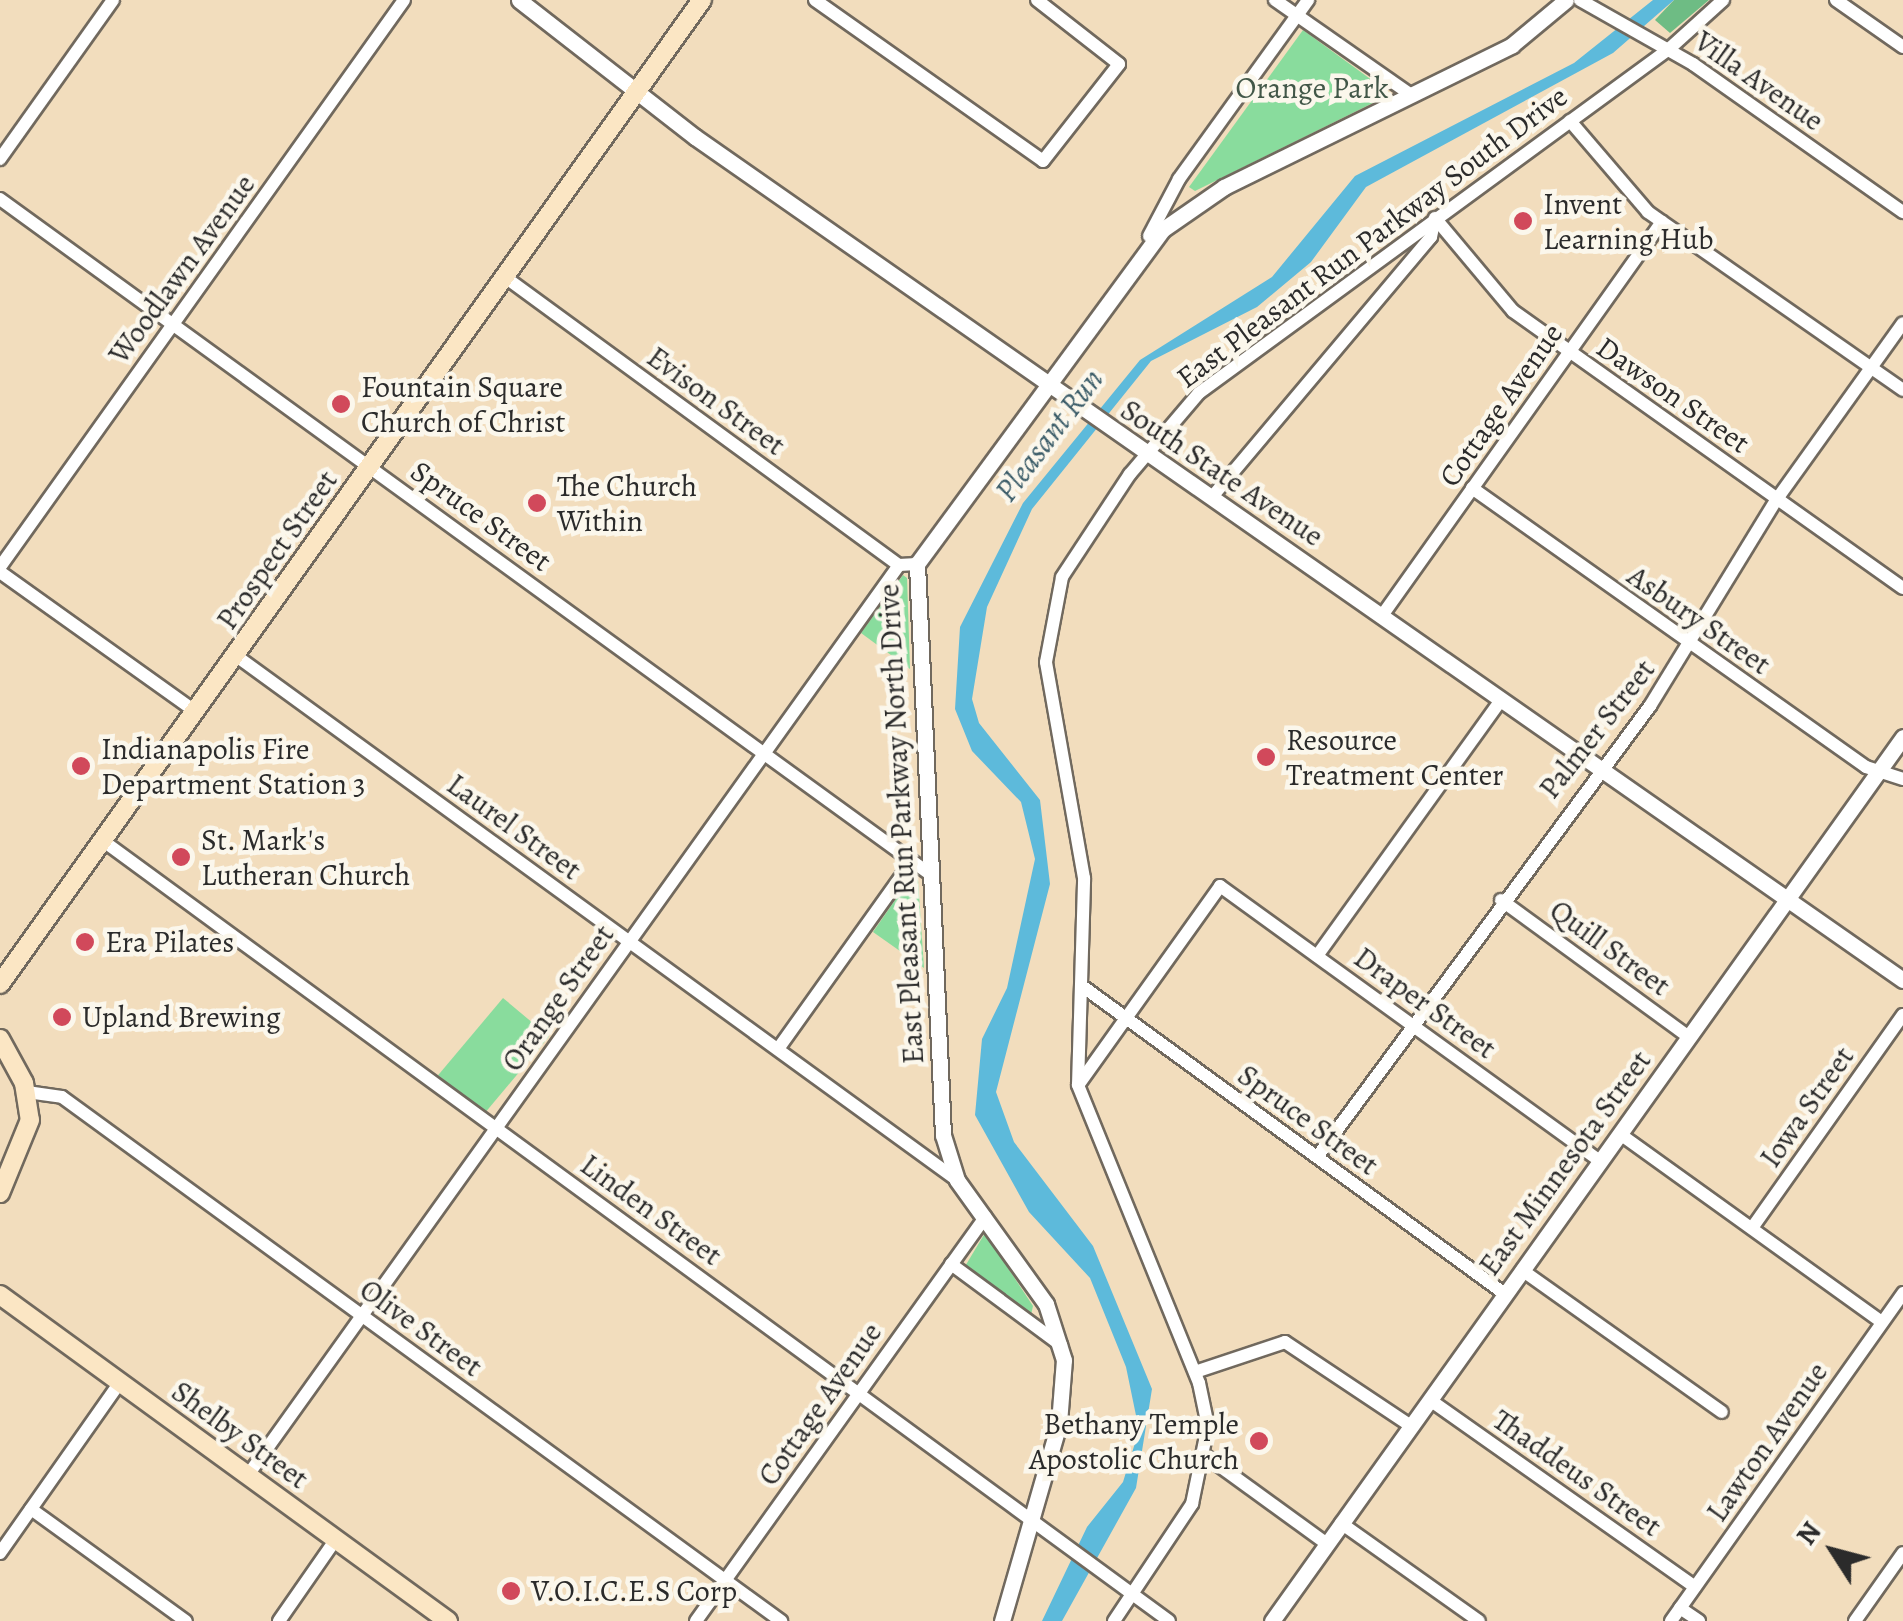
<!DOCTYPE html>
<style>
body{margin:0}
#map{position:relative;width:1903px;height:1621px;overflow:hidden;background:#f2ddbd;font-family:Alegreya,serif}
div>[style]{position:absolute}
.green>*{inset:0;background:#89dc9d;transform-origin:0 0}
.forest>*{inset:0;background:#6ebc84}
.water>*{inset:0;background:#5dbadb}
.roads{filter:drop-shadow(2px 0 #71695e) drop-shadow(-2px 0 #71695e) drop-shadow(0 2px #71695e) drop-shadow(0 -2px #71695e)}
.minor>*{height:12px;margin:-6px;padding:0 6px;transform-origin:6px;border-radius:6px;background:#fff}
.tertiary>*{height:15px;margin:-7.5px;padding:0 7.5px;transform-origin:7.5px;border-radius:7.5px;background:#fff}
.secondary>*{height:18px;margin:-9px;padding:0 9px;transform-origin:9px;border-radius:9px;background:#fbe6c4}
.dots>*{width:28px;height:28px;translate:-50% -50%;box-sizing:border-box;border:5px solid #fbf7ec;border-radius:50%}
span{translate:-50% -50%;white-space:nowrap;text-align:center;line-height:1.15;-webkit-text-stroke:9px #fbf7ec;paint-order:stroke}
.street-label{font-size:30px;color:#2b2b2b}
.park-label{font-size:30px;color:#425748}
.poi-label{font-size:30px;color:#2b2b2b}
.left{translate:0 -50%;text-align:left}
.right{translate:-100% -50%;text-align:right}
.water-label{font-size:32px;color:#3c5d69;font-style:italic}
.north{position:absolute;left:1783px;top:1501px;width:100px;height:100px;-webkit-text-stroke:8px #fbf7ec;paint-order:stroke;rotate:306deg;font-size:28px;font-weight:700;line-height:40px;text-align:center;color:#2b2b2b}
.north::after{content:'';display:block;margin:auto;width:35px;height:45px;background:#2b2b2b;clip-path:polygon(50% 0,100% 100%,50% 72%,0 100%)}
</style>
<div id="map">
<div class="green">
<i style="clip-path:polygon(1303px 30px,1391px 94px,1195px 191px,1189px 187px)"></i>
<i style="clip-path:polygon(903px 575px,907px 578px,910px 669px,861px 633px)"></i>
<i style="clip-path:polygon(911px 877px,918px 880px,924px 968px,873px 932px)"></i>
<i style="left:503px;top:998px;width:60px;height:101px;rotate:40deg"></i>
<i style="clip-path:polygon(985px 1233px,1033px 1306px,1031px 1315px,964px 1268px)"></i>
</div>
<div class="forest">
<i style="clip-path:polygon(1674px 0,1709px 0,1670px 33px,1655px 20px)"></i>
</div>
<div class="water">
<i style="clip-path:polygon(1653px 0,1674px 0,1613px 53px,1366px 187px,1311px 262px,1257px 307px,1151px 361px,1032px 509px,987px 607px,972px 699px,979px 723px,1040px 800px,1050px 884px,996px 1092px,1014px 1142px,1093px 1246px,1152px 1389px,1136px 1488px,1062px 1621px,1042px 1621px,1087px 1527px,1123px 1482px,1139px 1430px,1126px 1367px,1090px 1278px,1029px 1212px,975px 1115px,982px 1039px,1007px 988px,1035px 859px,1021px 802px,972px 751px,955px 709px,960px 627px,1023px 503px,1140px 360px,1272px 277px,1355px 176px,1574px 63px)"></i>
</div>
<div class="roads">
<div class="minor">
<i style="left:815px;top:0;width:279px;rotate:35.2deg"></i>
<i style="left:1043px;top:161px;width:123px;rotate:-51.9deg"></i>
<i style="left:1119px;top:64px;width:104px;rotate:-142deg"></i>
<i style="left:1275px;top:0;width:166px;rotate:34.9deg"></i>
<i style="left:1580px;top:0;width:130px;rotate:29.5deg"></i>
<i style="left:1693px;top:64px;width:257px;rotate:35.2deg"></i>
<i style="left:1836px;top:0;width:82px;rotate:35deg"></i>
<i style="left:1570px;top:121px;width:120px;rotate:49.4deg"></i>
<i style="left:1648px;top:212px;width:311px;rotate:34.9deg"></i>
<i style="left:0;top:159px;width:195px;rotate:-54.6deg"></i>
<i style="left:0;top:199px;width:1151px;rotate:35.98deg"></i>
<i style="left:1435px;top:218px;width:121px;rotate:50deg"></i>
<i style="left:1513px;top:311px;width:478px;rotate:35.4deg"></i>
<i style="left:1149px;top:236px;width:64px;rotate:-62.2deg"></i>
<i style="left:1179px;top:179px;width:221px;rotate:-54.2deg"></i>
<i style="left:505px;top:277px;width:488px;rotate:36.2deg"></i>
<i style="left:1472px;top:488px;width:483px;rotate:35.3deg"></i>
<i style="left:1866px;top:767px;width:39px;rotate:18deg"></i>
<i style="left:1212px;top:497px;width:340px;rotate:-49.9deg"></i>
<i style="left:1431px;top:237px;width:19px;rotate:-78deg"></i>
<i style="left:0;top:567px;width:696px;rotate:-54.53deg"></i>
<i style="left:0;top:572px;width:239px;rotate:35.5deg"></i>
<i style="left:1381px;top:617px;width:485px;rotate:-54.6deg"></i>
<i style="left:235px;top:655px;width:893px;rotate:36.02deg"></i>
<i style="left:102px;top:840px;width:1322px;rotate:36.2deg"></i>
<i style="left:1501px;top:900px;width:233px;rotate:36.1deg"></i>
<i style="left:1317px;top:956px;width:314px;rotate:-54.3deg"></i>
<i style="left:1082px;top:986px;width:523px;rotate:36.06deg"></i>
<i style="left:778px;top:1049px;width:231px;rotate:-54.5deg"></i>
<i style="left:1079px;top:1084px;width:243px;rotate:-54.5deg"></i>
<i style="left:1220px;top:886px;width:469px;rotate:35.9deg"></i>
<i style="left:27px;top:1092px;width:35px;rotate:8deg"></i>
<i style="left:62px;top:1097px;width:890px;rotate:36.08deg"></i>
<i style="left:1620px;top:1134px;width:322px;rotate:35.7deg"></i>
<i style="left:1317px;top:1157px;width:561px;rotate:-53.56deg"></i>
<i style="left:1650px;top:706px;width:243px;rotate:-58.5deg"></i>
<i style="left:1777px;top:499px;width:216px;rotate:-54.4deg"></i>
<i style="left:1752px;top:1228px;width:261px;rotate:-54.7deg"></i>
<i style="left:951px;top:1264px;width:137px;rotate:36.4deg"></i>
<i style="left:1522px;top:1270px;width:245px;rotate:35.4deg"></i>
<i style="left:1195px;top:1372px;width:95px;rotate:-18.4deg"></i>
<i style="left:1285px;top:1342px;width:151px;rotate:33.7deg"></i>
<i style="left:1430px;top:1400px;width:324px;rotate:35.2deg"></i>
<i style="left:1207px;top:1457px;width:148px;rotate:35.9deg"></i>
<i style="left:248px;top:1475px;width:1119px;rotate:-54.42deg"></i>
<i style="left:899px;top:565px;width:18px;rotate:-3deg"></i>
<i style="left:31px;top:1509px;width:191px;rotate:35.9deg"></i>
<i style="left:1341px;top:1523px;width:169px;rotate:35.4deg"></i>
<i style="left:0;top:1553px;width:209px;rotate:-54.9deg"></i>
<i style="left:1680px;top:1608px;width:23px;rotate:34deg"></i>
<i style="left:279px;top:1621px;width:100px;rotate:-55.2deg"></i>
<i style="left:696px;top:1621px;width:497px;rotate:-54.4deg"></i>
<i style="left:1114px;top:1621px;width:141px;rotate:-56.3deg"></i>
<i style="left:1192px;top:1504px;width:80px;rotate:-78.4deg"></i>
<i style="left:1208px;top:1426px;width:44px;rotate:-101.8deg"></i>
<i style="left:1199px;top:1383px;width:322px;rotate:-112.1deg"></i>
<i style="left:1078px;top:1085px;width:207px;rotate:-88.3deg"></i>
<i style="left:1084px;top:878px;width:219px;rotate:-100deg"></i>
<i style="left:1046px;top:662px;width:86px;rotate:-79.3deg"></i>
<i style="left:1062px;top:577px;width:123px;rotate:-56.6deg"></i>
<i style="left:1130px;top:474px;width:106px;rotate:-49.6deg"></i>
<i style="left:1199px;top:393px;width:582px;rotate:-36.2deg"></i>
<i style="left:1669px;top:49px;width:73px;rotate:-42.2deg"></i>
<i style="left:1671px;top:1621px;width:402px;rotate:-54.7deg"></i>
<i style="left:1855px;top:1621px;width:83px;rotate:-54.8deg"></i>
</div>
<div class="tertiary">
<i style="left:519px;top:0;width:223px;rotate:37.9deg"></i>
<i style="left:695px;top:137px;width:1473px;rotate:34.91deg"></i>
<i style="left:1002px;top:1621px;width:206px;rotate:-73.9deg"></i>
<i style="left:1059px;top:1423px;width:63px;rotate:-85.5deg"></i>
<i style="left:1064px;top:1360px;width:59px;rotate:-107.8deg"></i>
<i style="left:1046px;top:1304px;width:153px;rotate:-125.7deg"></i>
<i style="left:957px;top:1180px;width:47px;rotate:-107.3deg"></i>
<i style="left:943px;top:1135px;width:572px;rotate:-92.61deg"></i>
<i style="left:917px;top:564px;width:414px;rotate:-53.7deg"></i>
<i style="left:1162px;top:230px;width:75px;rotate:-34.7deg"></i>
<i style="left:1224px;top:187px;width:321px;rotate:-26.2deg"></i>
<i style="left:1512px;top:45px;width:70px;rotate:-39.8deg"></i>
<i style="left:1272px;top:1621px;width:1086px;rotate:-54.48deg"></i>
</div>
<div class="secondary">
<i style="left:0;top:984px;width:1209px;rotate:-54.5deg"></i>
<i style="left:0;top:1039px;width:50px;rotate:61.4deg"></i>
<i style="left:24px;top:1083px;width:37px;rotate:81deg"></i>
<i style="left:30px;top:1120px;width:79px;rotate:112.3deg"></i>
<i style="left:0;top:1295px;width:554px;rotate:36.04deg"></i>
</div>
</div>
<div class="dots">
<i style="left:1523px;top:221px;background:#d1495b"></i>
<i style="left:341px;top:404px;background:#d1495b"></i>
<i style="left:537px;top:503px;background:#d1495b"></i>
<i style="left:1266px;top:757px;background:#d1495b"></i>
<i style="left:81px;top:766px;background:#d1495b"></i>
<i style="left:181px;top:857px;background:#d1495b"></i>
<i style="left:85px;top:942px;background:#d1495b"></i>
<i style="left:62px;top:1017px;background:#d1495b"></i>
<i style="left:1259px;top:1441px;background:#d1495b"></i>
<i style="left:511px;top:1591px;background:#d1495b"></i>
</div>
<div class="street-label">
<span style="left:1759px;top:81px;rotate:35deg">Villa Avenue</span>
<span style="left:1372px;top:237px;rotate:-37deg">East Pleasant Run Parkway South Drive</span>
<span style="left:182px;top:269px;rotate:-54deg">Woodlawn Avenue</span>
<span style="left:1673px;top:395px;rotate:35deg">Dawson Street</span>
<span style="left:716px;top:401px;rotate:36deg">Evison Street</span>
<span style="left:1501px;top:405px;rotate:-55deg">Cottage Avenue</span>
<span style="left:1222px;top:473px;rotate:34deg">South State Avenue</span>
<span style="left:481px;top:516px;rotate:36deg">Spruce Street</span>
<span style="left:277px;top:550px;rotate:-55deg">Prospect Street</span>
<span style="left:1699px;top:620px;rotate:35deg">Asbury Street</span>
<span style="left:1597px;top:729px;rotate:-52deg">Palmer Street</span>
<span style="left:901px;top:824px;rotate:-93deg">East Pleasant Run Parkway North Drive</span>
<span style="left:514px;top:827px;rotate:36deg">Laurel Street</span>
<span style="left:1610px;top:948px;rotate:36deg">Quill Street</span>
<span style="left:558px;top:998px;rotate:-55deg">Orange Street</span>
<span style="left:1425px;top:1003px;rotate:36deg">Draper Street</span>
<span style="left:1807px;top:1107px;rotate:-55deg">Iowa Street</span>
<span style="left:1308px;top:1120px;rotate:36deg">Spruce Street</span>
<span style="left:1565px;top:1163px;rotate:-54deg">East Minnesota Street</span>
<span style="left:651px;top:1210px;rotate:36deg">Linden Street</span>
<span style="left:421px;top:1328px;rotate:36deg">Olive Street</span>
<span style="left:820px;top:1404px;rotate:-55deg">Cottage Avenue</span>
<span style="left:240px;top:1435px;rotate:36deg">Shelby Street</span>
<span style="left:1767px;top:1442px;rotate:-55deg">Lawton Avenue</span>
<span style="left:1577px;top:1473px;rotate:35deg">Thaddeus Street</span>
</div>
<div class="park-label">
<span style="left:1312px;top:88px">Orange Park</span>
</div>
<div class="poi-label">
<span class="left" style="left:1543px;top:221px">Invent<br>Learning Hub</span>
<span class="left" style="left:361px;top:404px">Fountain Square<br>Church of Christ</span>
<span class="left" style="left:557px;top:503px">The Church<br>Within</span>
<span class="left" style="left:1286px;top:757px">Resource<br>Treatment Center</span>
<span class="left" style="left:101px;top:766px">Indianapolis Fire<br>Department Station 3</span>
<span class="left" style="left:201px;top:857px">St. Mark's<br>Lutheran Church</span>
<span class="left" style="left:105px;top:942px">Era Pilates</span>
<span class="left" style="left:82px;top:1017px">Upland Brewing</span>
<span class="right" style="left:1239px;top:1441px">Bethany Temple<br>Apostolic Church</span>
<span class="left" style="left:531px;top:1591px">V.O.I.C.E.S Corp</span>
</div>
<div class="water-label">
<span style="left:1049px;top:435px;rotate:-53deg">Pleasant Run</span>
</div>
<div class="north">N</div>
</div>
